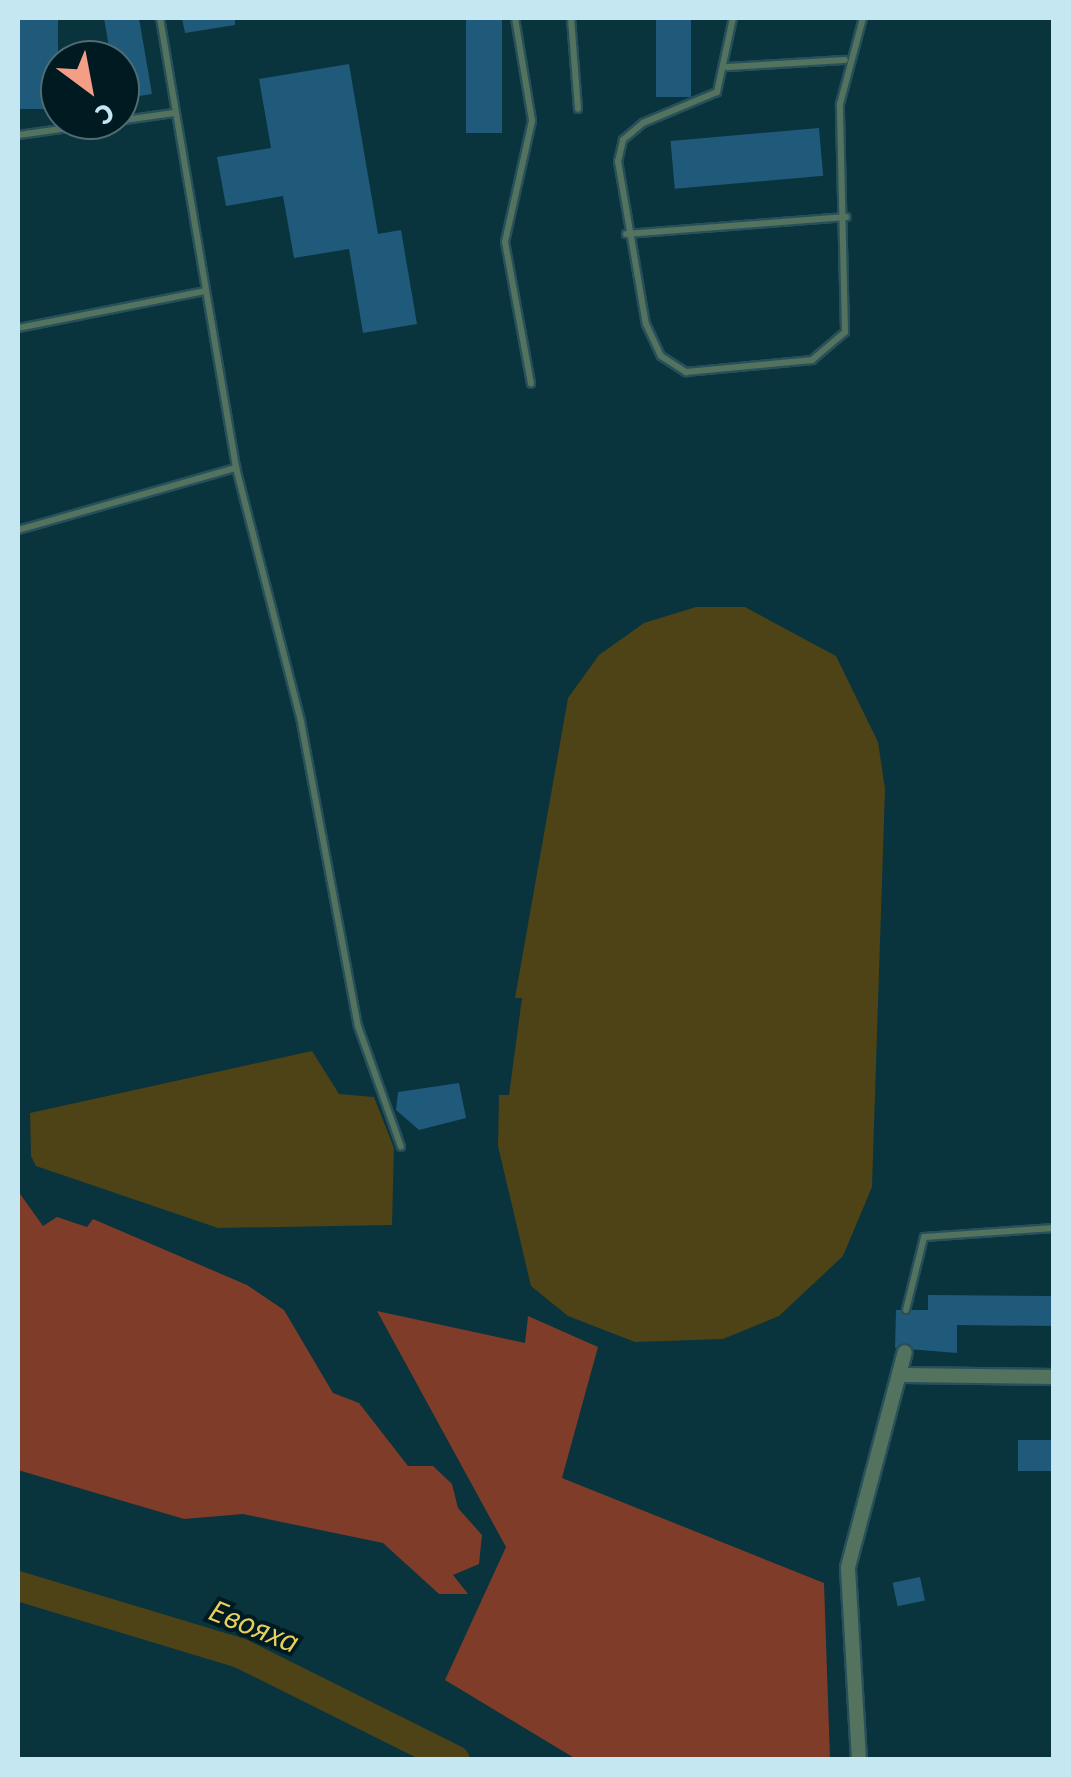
<!DOCTYPE html>
<meta charset="utf-8">
<style>
body{margin:0}
#map{position:relative;width:1071px;height:1777px;overflow:hidden;background:#09333d;font-family:"Source Sans 3",sans-serif}
div>[style]{position:absolute}
.green>*{inset:0;background:#7e3c29}
.water>*{inset:0;background:#4d4316}
.river>*{height:30px;margin:-15px;padding:0 15px;transform-origin:15px;border-radius:15px;background:#4d4316}
.building>*{inset:0;background:#205a7a;transform-origin:0 0}
.roads{filter:drop-shadow(2px 0 #27505a) drop-shadow(-2px 0 #27505a) drop-shadow(0 2px #27505a) drop-shadow(0 -2px #27505a)}
.lane>*{height:6px;margin:-3px;padding:0 3px;transform-origin:3px;border-radius:3px;background:#53735f}
.street>*{height:14px;margin:-7px;padding:0 7px;transform-origin:7px;border-radius:7px;background:#53735f}
span{translate:-50% -50%;white-space:nowrap;text-align:center;line-height:1.15;-webkit-text-stroke:8px #001a21;paint-order:stroke}
.water-label{font-size:32px;color:#e9d05c;font-style:italic}
.frame{position:absolute;inset:0;border:20px solid #c4e7f1;pointer-events:none}
.north{position:absolute;left:40px;top:40px;width:100px;height:100px;box-sizing:border-box;background:#001a21;border:2px solid #4e6c74;border-radius:50%;rotate:148deg;font-size:28px;font-weight:700;line-height:40px;text-align:center;color:#c4e7f1}
.north::after{content:'';display:block;margin:auto;width:35px;height:45px;background:#f49e86;clip-path:polygon(50% 0,100% 100%,50% 72%,0 100%)}
</style>
<div id="map">
<div class="green">
<i style="clip-path:polygon(18px 1191px,43px 1226px,57px 1217px,87px 1227px,93px 1219px,247px 1285px,284px 1310px,333px 1393px,359px 1403px,408px 1466px,433px 1466px,452px 1484px,458px 1508px,482px 1535px,479px 1564px,453px 1575px,468px 1594px,439px 1594px,383px 1543px,243px 1514px,184px 1519px,18px 1470px)"></i>
<i style="clip-path:polygon(377px 1311px,525px 1343px,528px 1316px,598px 1347px,562px 1478px,824px 1583px,830px 1759px,576px 1759px,445px 1680px,506px 1547px)"></i>
</div>
<div class="water">
<i style="clip-path:polygon(745px 607px,836px 656px,878px 742px,885px 789px,872px 1187px,843px 1256px,779px 1316px,723px 1339px,635px 1342px,568px 1316px,531px 1286px,498px 1146px,499px 1095px,509px 1095px,522px 998px,515px 998px,568px 698px,599px 655px,644px 623px,696px 607px)"></i>
<i style="clip-path:polygon(312px 1051px,339px 1094px,374px 1097px,394px 1148px,392px 1225px,218px 1228px,36px 1166px,31px 1156px,30px 1113px)"></i>
</div>
<div class="river">
<i style="left:18px;top:1586px;width:232px;rotate:16.8deg"></i>
<i style="left:240px;top:1653px;width:240px;rotate:26.5deg"></i>
</div>
<div class="building">
<i style="left:18px;top:18px;width:40px;height:91px"></i>
<i style="clip-path:polygon(104px 18px,139px 18px,152px 94px,120px 99px,120px 60px,111px 60px)"></i>
<i style="clip-path:polygon(182px 18px,235px 18px,235px 25px,185px 33px)"></i>
<i style="left:466px;top:18px;width:36px;height:115px"></i>
<i style="left:656px;top:18px;width:35px;height:79px"></i>
<i style="clip-path:polygon(349px 64px,378px 234px,401px 230px,417px 324px,363px 333px,349px 249px,294px 258px,283px 196px,226px 206px,217px 157px,271px 148px,259px 79px)"></i>
<i style="left:819px;top:128px;width:48px;height:149px;rotate:85deg"></i>
<i style="clip-path:polygon(459px 1083px,466px 1118px,419px 1130px,396px 1110px,398px 1092px)"></i>
<i style="clip-path:polygon(928px 1295px,1054px 1296px,1054px 1326px,957px 1325px,957px 1353px,895px 1348px,896px 1310px,928px 1310px)"></i>
<i style="left:1018px;top:1440px;width:36px;height:31px"></i>
<i style="left:920px;top:1577px;width:24px;height:28px;rotate:78deg"></i>
</div>
<div class="roads">
<div class="lane">
<i style="left:160px;top:18px;width:456px;rotate:80.4deg"></i>
<i style="left:515px;top:18px;width:104px;rotate:80.6deg"></i>
<i style="left:532px;top:121px;width:124px;rotate:102.6deg"></i>
<i style="left:505px;top:242px;width:144px;rotate:79.6deg"></i>
<i style="left:571px;top:18px;width:91px;rotate:85.6deg"></i>
<i style="left:733px;top:18px;width:76px;rotate:102.2deg"></i>
<i style="left:717px;top:92px;width:80px;rotate:157.3deg"></i>
<i style="left:643px;top:123px;width:26px;rotate:140deg"></i>
<i style="left:623px;top:140px;width:22px;rotate:103deg"></i>
<i style="left:618px;top:161px;width:165px;rotate:80.3deg"></i>
<i style="left:646px;top:324px;width:35px;rotate:65deg"></i>
<i style="left:661px;top:356px;width:30px;rotate:33deg"></i>
<i style="left:686px;top:372px;width:127px;rotate:-5.4deg"></i>
<i style="left:812px;top:360px;width:43px;rotate:-40.3deg"></i>
<i style="left:845px;top:332px;width:228px;rotate:-91.3deg"></i>
<i style="left:840px;top:104px;width:89px;rotate:-75deg"></i>
<i style="left:727px;top:67px;width:118px;rotate:-3.4deg"></i>
<i style="left:18px;top:135px;width:158px;rotate:-8deg"></i>
<i style="left:626px;top:234px;width:221px;rotate:-4.4deg"></i>
<i style="left:18px;top:328px;width:191px;rotate:-11.2deg"></i>
<i style="left:18px;top:530px;width:227px;rotate:-15.9deg"></i>
<i style="left:236px;top:468px;width:262px;rotate:75.6deg"></i>
<i style="left:301px;top:722px;width:309px;rotate:79.4deg"></i>
<i style="left:358px;top:1026px;width:128px;rotate:70.4deg"></i>
<i style="left:906px;top:1310px;width:75px;rotate:-76.1deg"></i>
<i style="left:924px;top:1237px;width:130px;rotate:-4deg"></i>
</div>
<div class="street">
<i style="left:904px;top:1375px;width:150px;rotate:0.8deg"></i>
<i style="left:859px;top:1760px;width:193px;rotate:-93.3deg"></i>
<i style="left:848px;top:1567px;width:222px;rotate:-75.2deg"></i>
</div>
</div>
<div class="water-label">
<span style="left:254px;top:1627px;rotate:22deg">Евояха</span>
</div>
<div class="frame"></div>
<div class="north">С</div>
</div>
